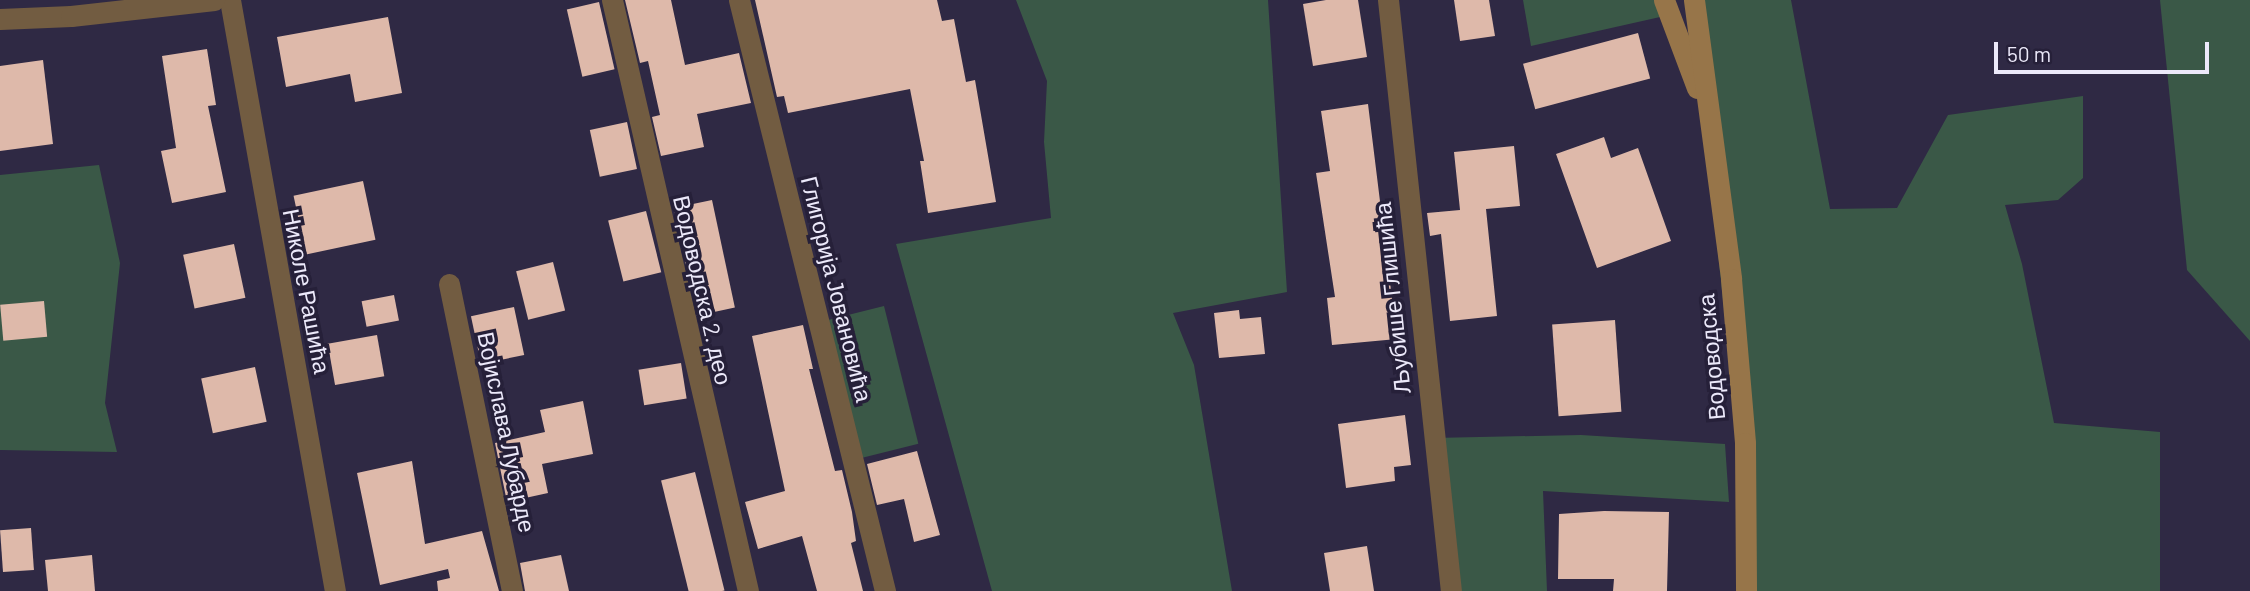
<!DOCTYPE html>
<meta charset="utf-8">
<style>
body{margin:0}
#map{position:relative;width:2250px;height:591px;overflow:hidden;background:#2f2944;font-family:Barlow,sans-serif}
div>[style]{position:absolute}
.green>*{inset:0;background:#3a5847;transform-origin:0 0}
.building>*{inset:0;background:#deb9aa;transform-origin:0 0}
.street>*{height:21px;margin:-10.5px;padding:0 10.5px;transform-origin:10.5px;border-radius:10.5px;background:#725c41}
.secondary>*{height:21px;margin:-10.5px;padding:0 10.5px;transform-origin:10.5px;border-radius:10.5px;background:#977549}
span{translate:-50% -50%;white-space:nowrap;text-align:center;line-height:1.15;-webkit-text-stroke:7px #262039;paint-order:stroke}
.street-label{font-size:23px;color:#ece9fa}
.scale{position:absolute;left:1994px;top:42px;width:215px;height:32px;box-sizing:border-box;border:4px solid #ece9fa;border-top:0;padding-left:9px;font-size:21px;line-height:24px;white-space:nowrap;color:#ece9fa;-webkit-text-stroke:5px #262039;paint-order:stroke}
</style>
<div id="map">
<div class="green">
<i style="clip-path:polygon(1016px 0,1268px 0,1287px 292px,1173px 313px,1194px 365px,1232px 591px,992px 591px,896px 244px,1051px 218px,1044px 142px,1047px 81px)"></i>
<i style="clip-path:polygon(1523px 0,1663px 0,1669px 15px,1531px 46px)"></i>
<i style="clip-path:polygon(1691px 0,1791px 0,1830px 209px,1897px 208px,1948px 115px,2083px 96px,2083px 178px,2058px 200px,2005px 205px,2022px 264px,2054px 423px,2160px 432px,2160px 591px,1746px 591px,1747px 525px)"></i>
<i style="clip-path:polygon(2160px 0,2250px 0,2250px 341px,2187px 270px)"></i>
<i style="clip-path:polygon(99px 165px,120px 263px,105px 403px,117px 452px,0 450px,0 175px)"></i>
<i style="left:884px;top:306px;width:142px;height:68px;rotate:76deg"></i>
<i style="clip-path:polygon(1581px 435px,1725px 444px,1729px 502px,1543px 491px,1547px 591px,1451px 591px,1433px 438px)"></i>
</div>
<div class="building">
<i style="clip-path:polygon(625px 0,671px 0,685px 65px,739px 53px,751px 103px,697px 114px,704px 147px,661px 156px,652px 117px,660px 115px,648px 61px,640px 63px)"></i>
<i style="clip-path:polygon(755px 0,937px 0,942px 21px,954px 19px,966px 82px,975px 80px,996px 202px,928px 213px,920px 161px,924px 161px,910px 89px,788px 113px,784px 96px,777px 97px)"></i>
<i style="clip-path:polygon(1326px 0,1358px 0,1367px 57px,1313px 66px,1303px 4px)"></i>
<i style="clip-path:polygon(1454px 0,1489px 0,1495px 36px,1460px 41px)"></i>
<i style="left:599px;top:2px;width:69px;height:33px;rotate:77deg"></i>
<i style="clip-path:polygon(388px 17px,402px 93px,355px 102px,350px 74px,286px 87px,277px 37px)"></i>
<i style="left:1638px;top:33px;width:47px;height:119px;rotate:75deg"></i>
<i style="clip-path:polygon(207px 49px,216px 105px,208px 106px,226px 192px,172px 203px,161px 151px,176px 148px,162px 56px)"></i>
<i style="clip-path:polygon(43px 60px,53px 144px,0 151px,0 66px)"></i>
<i style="clip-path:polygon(1368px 104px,1397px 339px,1332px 345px,1327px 298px,1335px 297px,1316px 173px,1330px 171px,1321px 111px)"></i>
<i style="left:627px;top:122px;width:48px;height:38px;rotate:78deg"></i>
<i style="clip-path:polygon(1604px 137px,1611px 158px,1638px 148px,1671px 241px,1597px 268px,1556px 154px)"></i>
<i style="clip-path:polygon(1514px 146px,1520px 206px,1486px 209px,1497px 316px,1450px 321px,1441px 234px,1430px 236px,1427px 213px,1460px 210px,1454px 152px)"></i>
<i style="left:363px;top:181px;width:60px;height:71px;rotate:78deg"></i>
<i style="left:712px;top:200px;width:110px;height:39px;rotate:78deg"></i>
<i style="left:646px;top:211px;width:63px;height:39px;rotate:76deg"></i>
<i style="left:234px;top:244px;width:55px;height:52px;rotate:78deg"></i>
<i style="left:553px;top:262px;width:50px;height:38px;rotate:76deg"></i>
<i style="left:394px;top:295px;width:26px;height:33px;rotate:79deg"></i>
<i style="left:44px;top:301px;width:36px;height:44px;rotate:85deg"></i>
<i style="left:514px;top:307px;width:49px;height:44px;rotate:78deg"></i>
<i style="clip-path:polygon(1239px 310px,1240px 319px,1261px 317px,1265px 354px,1219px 358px,1214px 313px)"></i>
<i style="left:1615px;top:320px;width:92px;height:63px;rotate:86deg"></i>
<i style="clip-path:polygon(803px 325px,813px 369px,809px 369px,835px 471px,842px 470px,852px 512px,856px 541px,851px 543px,863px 591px,817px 591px,802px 536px,758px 549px,745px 502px,785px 491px,752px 336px)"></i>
<i style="left:377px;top:335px;width:42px;height:50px;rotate:80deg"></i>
<i style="left:681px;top:363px;width:36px;height:43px;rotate:81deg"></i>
<i style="left:255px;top:367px;width:56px;height:55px;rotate:78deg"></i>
<i style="clip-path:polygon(583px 401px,593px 454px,542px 464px,548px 493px,507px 502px,495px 443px,545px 432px,540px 410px)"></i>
<i style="clip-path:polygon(1405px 415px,1411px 465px,1394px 467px,1395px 481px,1346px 488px,1338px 424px)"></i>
<i style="clip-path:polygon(917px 451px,940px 535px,914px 542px,904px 499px,877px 505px,867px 464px)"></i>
<i style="clip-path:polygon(412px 461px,425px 544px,482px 531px,499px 591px,438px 591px,437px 581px,450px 578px,448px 569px,380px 585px,357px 473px)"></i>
<i style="left:695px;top:472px;width:122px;height:35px;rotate:76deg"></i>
<i style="clip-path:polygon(1604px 511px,1669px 512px,1667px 591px,1613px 591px,1614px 579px,1558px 579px,1559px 514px)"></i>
<i style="left:31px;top:528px;width:42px;height:31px;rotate:86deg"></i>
<i style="clip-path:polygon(1367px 546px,1374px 591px,1330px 591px,1324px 553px)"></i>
<i style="clip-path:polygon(92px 555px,95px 591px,48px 591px,45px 560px)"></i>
<i style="clip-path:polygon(561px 555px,569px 591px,525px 591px,520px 563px)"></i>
</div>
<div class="street">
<i style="left:230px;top:0;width:600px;rotate:79.93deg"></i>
<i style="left:612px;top:0;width:606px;rotate:77.04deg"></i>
<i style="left:739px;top:0;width:609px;rotate:76.12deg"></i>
<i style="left:1388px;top:0;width:594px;rotate:83.92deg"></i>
<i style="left:0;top:19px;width:71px;rotate:-2.4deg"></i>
<i style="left:71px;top:16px;width:144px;rotate:-6.4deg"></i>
<i style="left:449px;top:284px;width:313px;rotate:78.4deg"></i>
</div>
<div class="secondary">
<i style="left:1664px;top:0;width:94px;rotate:69.4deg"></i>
<i style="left:1694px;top:0;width:281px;rotate:82.4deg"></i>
<i style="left:1731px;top:279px;width:165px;rotate:85.1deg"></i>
<i style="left:1745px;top:443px;width:148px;rotate:89.6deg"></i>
</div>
<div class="street-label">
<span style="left:837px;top:289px;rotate:76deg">Глигорија Јовановића</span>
<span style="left:703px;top:290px;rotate:77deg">Водоводска 2. део</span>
<span style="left:307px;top:291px;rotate:79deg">Николе Рашића</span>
<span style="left:1392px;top:298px;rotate:-96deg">Љубише Глишића</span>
<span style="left:1711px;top:357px;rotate:-95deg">Водоводска</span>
<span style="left:507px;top:432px;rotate:78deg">Војислава Лубарде</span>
</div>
<div class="scale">50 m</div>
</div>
